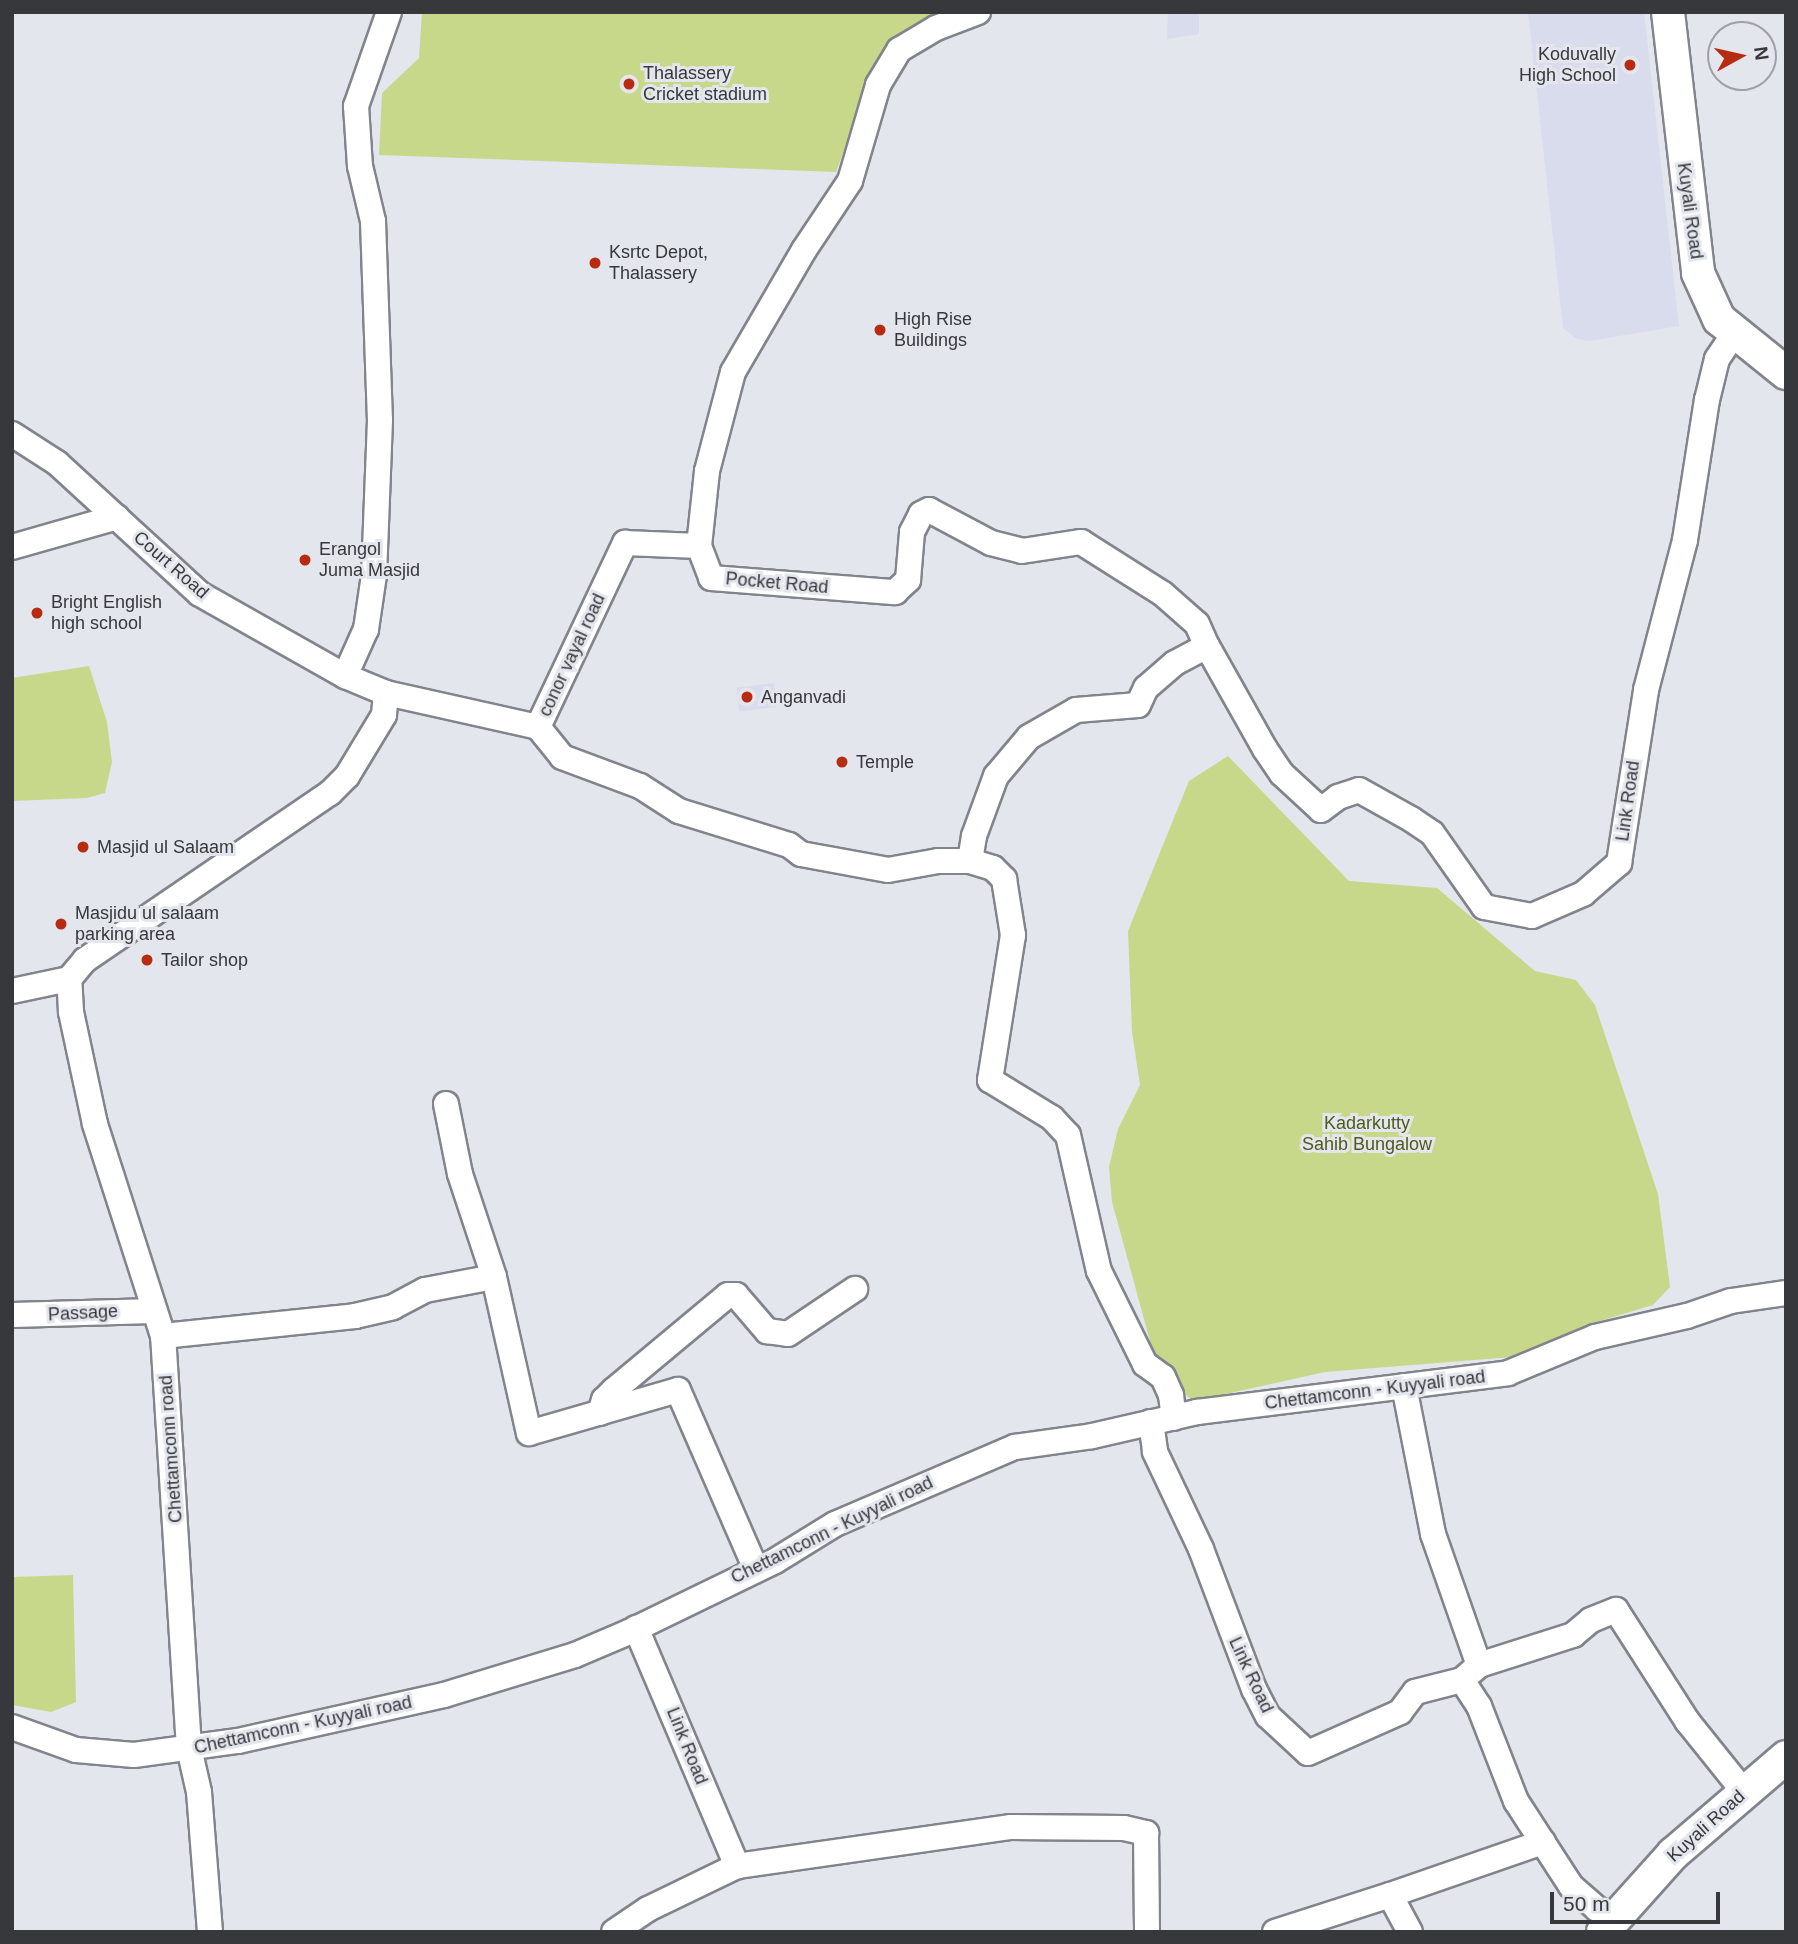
<!DOCTYPE html>
<style>
body{margin:0}
#map{position:relative;width:1798px;height:1944px;overflow:hidden;background:#e4e6ee;font-family:Arial,sans-serif}
div>[style]{position:absolute}
.built>*{inset:0;background:#d8dcec;transform-origin:0 0}
.green>*{inset:0;background:#c7d88b}
.roads{filter:drop-shadow(2px 0 #82848c) drop-shadow(-2px 0 #82848c) drop-shadow(0 2px #82848c) drop-shadow(0 -2px #82848c)}
.minor>*{height:24px;margin:-12px;padding:0 12px;transform-origin:12px;border-radius:12px;background:#fff}
.major>*{height:32px;margin:-16px;padding:0 16px;transform-origin:16px;border-radius:16px;background:#fff}
.dots>*{width:19px;height:19px;translate:-50% -50%;box-sizing:border-box;border:4px solid #e4e6ee;border-radius:50%}
span{translate:-50% -50%;white-space:nowrap;text-align:center;line-height:1.15;-webkit-text-stroke:6px #e4e6ee;paint-order:stroke}
.poi-label{font-size:18px;color:#37383b}
.right{translate:-100% -50%;text-align:right}
.left{translate:0 -50%;text-align:left}
.street-label{font-size:18px;color:#37383b}
.park-label{font-size:18px;color:#4f5b18}
.frame{position:absolute;inset:0;border:14px solid #37383b;pointer-events:none}
.north{position:absolute;left:1707px;top:21px;width:70px;height:70px;box-sizing:border-box;background:#e4e6ee;border:2px solid #9fa0a6;border-radius:50%;rotate:82deg;font-size:19px;font-weight:700;line-height:28px;text-align:center;color:#37383b}
.north::after{content:'';display:block;margin:auto;width:24px;height:32px;background:#b72b11;clip-path:polygon(50% 0,100% 100%,50% 72%,0 100%)}
.scale{position:absolute;left:1550px;top:1892px;width:170px;height:32px;box-sizing:border-box;border:4px solid #37383b;border-top:0;padding-left:9px;font-size:21px;line-height:24px;white-space:nowrap;color:#37383b;-webkit-text-stroke:5px #e4e6ee;paint-order:stroke}
</style>
<div id="map">
<div class="built">
<i style="clip-path:polygon(1168px 12px,1199px 12px,1199px 34px,1167px 39px)"></i>
<i style="clip-path:polygon(1528px 12px,1644px 12px,1679px 326px,1589px 341px,1577px 339px,1563px 328px)"></i>
<i style="left:774px;top:683px;width:24px;height:38px;rotate:83deg"></i>
</div>
<div class="green">
<i style="clip-path:polygon(422px 12px,944px 12px,902px 31px,871px 76px,836px 172px,379px 155px,382px 93px,419px 58px)"></i>
<i style="clip-path:polygon(89px 666px,107px 722px,112px 762px,105px 793px,87px 798px,12px 801px,12px 678px)"></i>
<i style="clip-path:polygon(1228px 756px,1349px 881px,1437px 888px,1535px 971px,1576px 980px,1595px 1005px,1658px 1194px,1670px 1287px,1653px 1305px,1590px 1324px,1512px 1357px,1325px 1372px,1194px 1401px,1173px 1386px,1156px 1363px,1112px 1202px,1109px 1167px,1118px 1129px,1140px 1085px,1132px 1032px,1128px 931px,1189px 781px)"></i>
<i style="clip-path:polygon(73px 1575px,76px 1702px,51px 1712px,12px 1705px,12px 1577px)"></i>
</div>
<div class="roads">
<div class="minor">
<i style="left:389px;top:12px;width:100px;rotate:109.3deg"></i>
<i style="left:356px;top:106px;width:60px;rotate:86.2deg"></i>
<i style="left:360px;top:166px;width:57px;rotate:76.7deg"></i>
<i style="left:373px;top:221px;width:199px;rotate:88deg"></i>
<i style="left:380px;top:420px;width:155px;rotate:92.2deg"></i>
<i style="left:374px;top:575px;width:55px;rotate:98.4deg"></i>
<i style="left:366px;top:629px;width:51px;rotate:114.1deg"></i>
<i style="left:345px;top:676px;width:44px;rotate:22.5deg"></i>
<i style="left:386px;top:693px;width:156px;rotate:12.6deg"></i>
<i style="left:538px;top:727px;width:204px;rotate:-64.7deg"></i>
<i style="left:625px;top:543px;width:74px;rotate:2.3deg"></i>
<i style="left:699px;top:546px;width:75px;rotate:-83.9deg"></i>
<i style="left:707px;top:471px;width:102px;rotate:-75.3deg"></i>
<i style="left:733px;top:372px;width:141px;rotate:-59.8deg"></i>
<i style="left:804px;top:250px;width:83px;rotate:-56.3deg"></i>
<i style="left:850px;top:181px;width:100px;rotate:-73.7deg"></i>
<i style="left:878px;top:85px;width:41px;rotate:-59deg"></i>
<i style="left:899px;top:50px;width:43px;rotate:-30.7deg"></i>
<i style="left:936px;top:28px;width:45px;rotate:-20.9deg"></i>
<i style="left:12px;top:434px;width:54px;rotate:32.8deg"></i>
<i style="left:57px;top:463px;width:194px;rotate:42.5deg"></i>
<i style="left:200px;top:594px;width:167px;rotate:29.5deg"></i>
<i style="left:699px;top:546px;width:34px;rotate:69deg"></i>
<i style="left:711px;top:578px;width:185px;rotate:4.4deg"></i>
<i style="left:895px;top:592px;width:18px;rotate:-43deg"></i>
<i style="left:908px;top:580px;width:48px;rotate:-85.2deg"></i>
<i style="left:912px;top:532px;width:20px;rotate:-63deg"></i>
<i style="left:921px;top:514px;width:9px;rotate:-27deg"></i>
<i style="left:929px;top:510px;width:70px;rotate:28deg"></i>
<i style="left:991px;top:543px;width:32px;rotate:14deg"></i>
<i style="left:1022px;top:551px;width:60px;rotate:-8.7deg"></i>
<i style="left:1081px;top:542px;width:97px;rotate:32.4deg"></i>
<i style="left:1163px;top:594px;width:45px;rotate:41.4deg"></i>
<i style="left:1197px;top:624px;width:24px;rotate:66deg"></i>
<i style="left:12px;top:547px;width:109px;rotate:-15.9deg"></i>
<i style="left:538px;top:727px;width:38px;rotate:51deg"></i>
<i style="left:562px;top:757px;width:83px;rotate:20.4deg"></i>
<i style="left:640px;top:786px;width:46px;rotate:32.7deg"></i>
<i style="left:679px;top:811px;width:115px;rotate:17.2deg"></i>
<i style="left:789px;top:845px;width:15px;rotate:37deg"></i>
<i style="left:801px;top:854px;width:88px;rotate:10.4deg"></i>
<i style="left:888px;top:870px;width:51px;rotate:-10.2deg"></i>
<i style="left:938px;top:861px;width:32px"></i>
<i style="left:970px;top:861px;width:24px;rotate:17deg"></i>
<i style="left:993px;top:868px;width:16px;rotate:45deg"></i>
<i style="left:1004px;top:879px;width:57px;rotate:80.9deg"></i>
<i style="left:1013px;top:935px;width:147px;rotate:99deg"></i>
<i style="left:990px;top:1080px;width:73px;rotate:31.5deg"></i>
<i style="left:1052px;top:1118px;width:23px;rotate:47deg"></i>
<i style="left:1068px;top:1135px;width:139px;rotate:77.2deg"></i>
<i style="left:1099px;top:1271px;width:104px;rotate:63.7deg"></i>
<i style="left:1145px;top:1364px;width:22px;rotate:36deg"></i>
<i style="left:1163px;top:1377px;width:20px;rotate:66deg"></i>
<i style="left:1171px;top:1395px;width:23px;rotate:83deg"></i>
<i style="left:970px;top:861px;width:25px;rotate:-81deg"></i>
<i style="left:974px;top:836px;width:64px;rotate:-69.9deg"></i>
<i style="left:996px;top:776px;width:51px;rotate:-49.8deg"></i>
<i style="left:1029px;top:737px;width:54px;rotate:-29.9deg"></i>
<i style="left:1076px;top:710px;width:62px;rotate:-4.6deg"></i>
<i style="left:1138px;top:705px;width:19px;rotate:-65deg"></i>
<i style="left:1146px;top:688px;width:38px;rotate:-41deg"></i>
<i style="left:1175px;top:663px;width:36px;rotate:-28deg"></i>
<i style="left:1207px;top:646px;width:118px;rotate:60.6deg"></i>
<i style="left:1265px;top:749px;width:30px;rotate:56deg"></i>
<i style="left:1282px;top:774px;width:53px;rotate:42.7deg"></i>
<i style="left:1321px;top:810px;width:21px;rotate:-37deg"></i>
<i style="left:1338px;top:797px;width:22px;rotate:-18deg"></i>
<i style="left:1359px;top:790px;width:60px;rotate:29.1deg"></i>
<i style="left:1411px;top:819px;width:25px;rotate:34deg"></i>
<i style="left:1432px;top:833px;width:90px;rotate:54.9deg"></i>
<i style="left:1484px;top:907px;width:49px;rotate:10.6deg"></i>
<i style="left:1532px;top:916px;width:56px;rotate:-23.3deg"></i>
<i style="left:1583px;top:894px;width:48px;rotate:-40.7deg"></i>
<i style="left:1619px;top:863px;width:175px;rotate:-81.1deg"></i>
<i style="left:1646px;top:690px;width:155px;rotate:-75.4deg"></i>
<i style="left:1685px;top:540px;width:142px;rotate:-81.1deg"></i>
<i style="left:1707px;top:400px;width:42px;rotate:-76.3deg"></i>
<i style="left:1717px;top:359px;width:30px;rotate:-56deg"></i>
<i style="left:12px;top:991px;width:58px;rotate:-11.9deg"></i>
<i style="left:446px;top:1104px;width:71px;rotate:78.7deg"></i>
<i style="left:460px;top:1174px;width:108px;rotate:71.7deg"></i>
<i style="left:494px;top:1277px;width:160px;rotate:77.4deg"></i>
<i style="left:529px;top:1433px;width:155px;rotate:-16.1deg"></i>
<i style="left:678px;top:1390px;width:195px;rotate:66.5deg"></i>
<i style="left:12px;top:1315px;width:142px;rotate:-1.6deg"></i>
<i style="left:163px;top:1336px;width:193px;rotate:-5.9deg"></i>
<i style="left:355px;top:1316px;width:39px;rotate:-13deg"></i>
<i style="left:393px;top:1307px;width:36px;rotate:-28deg"></i>
<i style="left:425px;top:1290px;width:70px;rotate:-10.7deg"></i>
<i style="left:1404px;top:1386px;width:151px;rotate:78.9deg"></i>
<i style="left:1433px;top:1534px;width:139px;rotate:70.7deg"></i>
<i style="left:600px;top:1413px;width:14px;rotate:-73deg"></i>
<i style="left:604px;top:1400px;width:14px;rotate:-45deg"></i>
<i style="left:614px;top:1390px;width:148px;rotate:-39.8deg"></i>
<i style="left:728px;top:1295px;width:8px"></i>
<i style="left:736px;top:1295px;width:48px;rotate:49.3deg"></i>
<i style="left:767px;top:1331px;width:21px;rotate:8deg"></i>
<i style="left:788px;top:1334px;width:81px;rotate:-33.9deg"></i>
<i style="left:1151px;top:1422px;width:30px;rotate:82deg"></i>
<i style="left:1155px;top:1452px;width:107px;rotate:64.6deg"></i>
<i style="left:1201px;top:1549px;width:150px;rotate:69.3deg"></i>
<i style="left:1254px;top:1689px;width:30px;rotate:63deg"></i>
<i style="left:1268px;top:1716px;width:54px;rotate:42.8deg"></i>
<i style="left:1308px;top:1753px;width:101px;rotate:-24deg"></i>
<i style="left:1400px;top:1712px;width:25px;rotate:-53deg"></i>
<i style="left:1415px;top:1692px;width:49px;rotate:-14.3deg"></i>
<i style="left:1462px;top:1680px;width:23px;rotate:-41deg"></i>
<i style="left:1479px;top:1665px;width:99px;rotate:-17.7deg"></i>
<i style="left:1573px;top:1635px;width:23px;rotate:-40deg"></i>
<i style="left:1591px;top:1620px;width:27px;rotate:-22deg"></i>
<i style="left:1616px;top:1610px;width:133px;rotate:57.3deg"></i>
<i style="left:1688px;top:1722px;width:90px;rotate:51.3deg"></i>
<i style="left:636px;top:1628px;width:259px;rotate:67deg"></i>
<i style="left:737px;top:1866px;width:277px;rotate:-8.1deg"></i>
<i style="left:1011px;top:1827px;width:113px;rotate:0.5deg"></i>
<i style="left:1124px;top:1828px;width:23px;rotate:13deg"></i>
<i style="left:1146px;top:1833px;width:99px;rotate:89.4deg"></i>
<i style="left:1462px;top:1680px;width:31px;rotate:57deg"></i>
<i style="left:1479px;top:1706px;width:102px;rotate:68.7deg"></i>
<i style="left:1516px;top:1801px;width:101px;rotate:57.1deg"></i>
<i style="left:1571px;top:1886px;width:35px;rotate:41deg"></i>
<i style="left:1597px;top:1909px;width:17px;rotate:24deg"></i>
<i style="left:12px;top:1727px;width:68px;rotate:19.8deg"></i>
<i style="left:76px;top:1750px;width:58px;rotate:4.9deg"></i>
<i style="left:134px;top:1755px;width:105px;rotate:-7.7deg"></i>
<i style="left:238px;top:1741px;width:211px;rotate:-12.6deg"></i>
<i style="left:444px;top:1695px;width:137px;rotate:-17deg"></i>
<i style="left:575px;top:1655px;width:59px;rotate:-23.1deg"></i>
<i style="left:629px;top:1632px;width:162px;rotate:-25.9deg"></i>
<i style="left:775px;top:1561px;width:70px;rotate:-31.7deg"></i>
<i style="left:835px;top:1524px;width:196px;rotate:-23.2deg"></i>
<i style="left:1015px;top:1447px;width:78px;rotate:-8.1deg"></i>
<i style="left:1092px;top:1436px;width:108px;rotate:-12.9deg"></i>
<i style="left:1197px;top:1412px;width:313px;rotate:-7.1deg"></i>
<i style="left:1508px;top:1373px;width:94px;rotate:-22.5deg"></i>
<i style="left:1595px;top:1337px;width:94px;rotate:-12.9deg"></i>
<i style="left:1687px;top:1316px;width:46px;rotate:-18.8deg"></i>
<i style="left:1731px;top:1301px;width:56px;rotate:-8.3deg"></i>
<i style="left:210px;top:1932px;width:140px;rotate:-94.5deg"></i>
<i style="left:199px;top:1792px;width:45px;rotate:-102.8deg"></i>
<i style="left:189px;top:1748px;width:413px;rotate:-93.6deg"></i>
<i style="left:163px;top:1336px;width:223px;rotate:-107.8deg"></i>
<i style="left:95px;top:1124px;width:115px;rotate:-102.1deg"></i>
<i style="left:71px;top:1012px;width:33px;rotate:-93deg"></i>
<i style="left:69px;top:979px;width:25px;rotate:-50deg"></i>
<i style="left:85px;top:960px;width:297px;rotate:-34.3deg"></i>
<i style="left:330px;top:793px;width:24px;rotate:-45deg"></i>
<i style="left:347px;top:776px;width:71px;rotate:-58.8deg"></i>
<i style="left:384px;top:715px;width:22px;rotate:-85deg"></i>
<i style="left:614px;top:1932px;width:41px;rotate:-34.1deg"></i>
<i style="left:648px;top:1909px;width:99px;rotate:-25.8deg"></i>
<i style="left:1275px;top:1932px;width:121px;rotate:-17.8deg"></i>
<i style="left:1410px;top:1932px;width:42px;rotate:-118.4deg"></i>
<i style="left:1390px;top:1895px;width:162px;rotate:-19.1deg"></i>
</div>
<div class="major">
<i style="left:1668px;top:12px;width:263px;rotate:83.4deg"></i>
<i style="left:1698px;top:273px;width:51px;rotate:65.5deg"></i>
<i style="left:1719px;top:319px;width:86px;rotate:38.9deg"></i>
<i style="left:1603px;top:1932px;width:105px;rotate:-48.1deg"></i>
<i style="left:1673px;top:1854px;width:149px;rotate:-40.6deg"></i>
</div>
</div>
<div class="dots">
<i style="left:1630px;top:65px;background:#b72b11"></i>
<i style="left:629px;top:84px;background:#b72b11"></i>
<i style="left:595px;top:263px;background:#b72b11"></i>
<i style="left:880px;top:330px;background:#b72b11"></i>
<i style="left:305px;top:560px;background:#b72b11"></i>
<i style="left:37px;top:613px;background:#b72b11"></i>
<i style="left:747px;top:697px;background:#b72b11"></i>
<i style="left:842px;top:762px;background:#b72b11"></i>
<i style="left:83px;top:847px;background:#b72b11"></i>
<i style="left:61px;top:924px;background:#b72b11"></i>
<i style="left:147px;top:960px;background:#b72b11"></i>
</div>
<div class="poi-label">
<span class="right" style="left:1616px;top:65px">Koduvally<br>High School</span>
<span class="left" style="left:643px;top:84px">Thalassery<br>Cricket stadium</span>
<span class="left" style="left:609px;top:263px">Ksrtc Depot,<br>Thalassery</span>
<span class="left" style="left:894px;top:330px">High Rise<br>Buildings</span>
<span class="left" style="left:319px;top:560px">Erangol<br>Juma Masjid</span>
<span class="left" style="left:51px;top:613px">Bright English<br>high school</span>
<span class="left" style="left:761px;top:697px">Anganvadi</span>
<span class="left" style="left:856px;top:762px">Temple</span>
<span class="left" style="left:97px;top:847px">Masjid ul Salaam</span>
<span class="left" style="left:75px;top:924px">Masjidu ul salaam<br>parking area</span>
<span class="left" style="left:161px;top:960px">Tailor shop</span>
</div>
<div class="street-label">
<span style="left:1690px;top:211px;rotate:82deg">Kuyali Road</span>
<span style="left:171px;top:565px;rotate:41deg">Court Road</span>
<span style="left:777px;top:583px;rotate:5deg">Pocket Road</span>
<span style="left:572px;top:655px;rotate:-65deg">conor vayal road</span>
<span style="left:1628px;top:801px;rotate:-82deg">Link Road</span>
<span style="left:83px;top:1313px;rotate:-3deg">Passage</span>
<span style="left:1375px;top:1390px;rotate:-7deg">Chettamconn - Kuyyali road</span>
<span style="left:171px;top:1449px;rotate:-94deg">Chettamconn road</span>
<span style="left:832px;top:1530px;rotate:-26deg">Chettamconn - Kuyyali road</span>
<span style="left:1251px;top:1675px;rotate:65deg">Link Road</span>
<span style="left:303px;top:1725px;rotate:-12deg">Chettamconn - Kuyyali road</span>
<span style="left:687px;top:1746px;rotate:68deg">Link Road</span>
<span style="left:1706px;top:1826px;rotate:-42deg">Kuyali Road</span>
</div>
<div class="park-label">
<span style="left:1367px;top:1134px">Kadarkutty<br>Sahib Bungalow</span>
</div>
<div class="frame"></div>
<div class="north">N</div>
<div class="scale">50 m</div>
</div>
